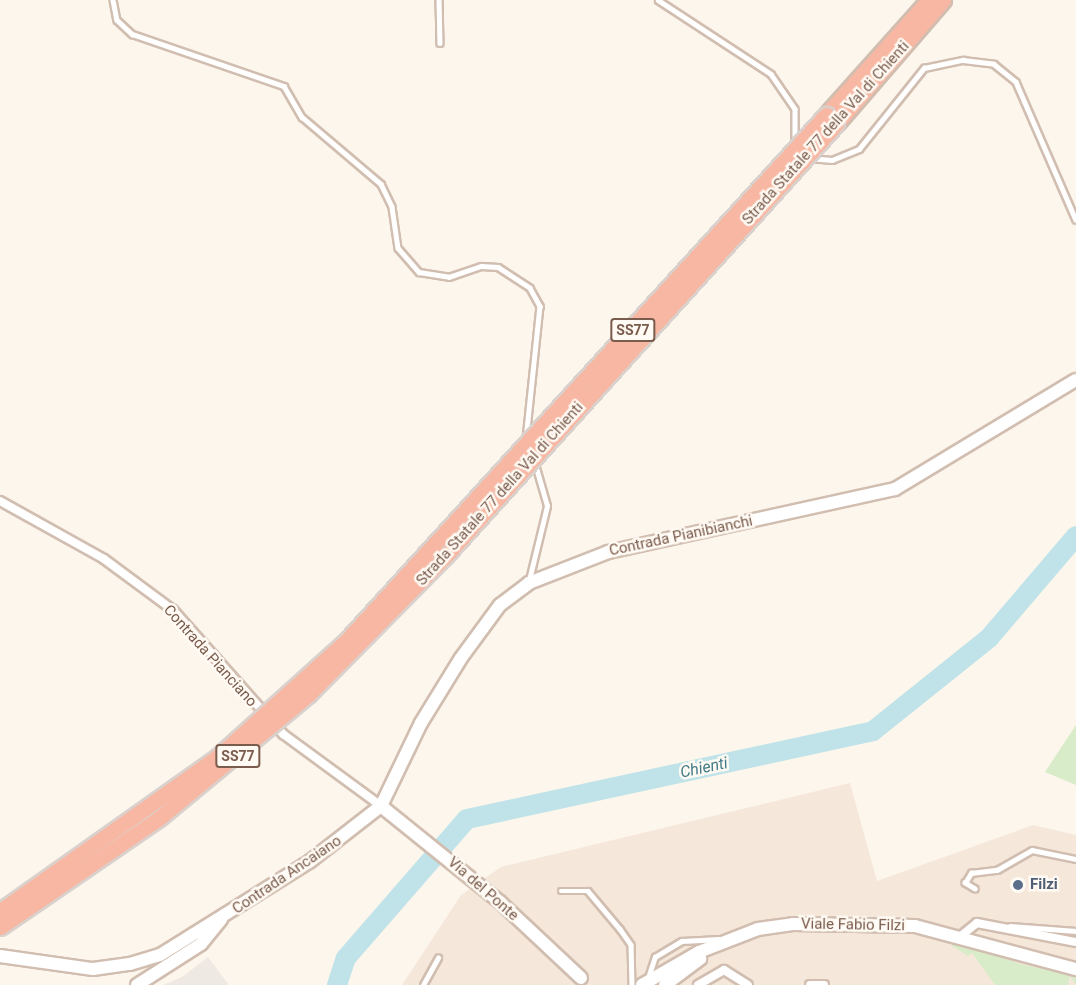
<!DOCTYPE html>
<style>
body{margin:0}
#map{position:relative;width:1076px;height:985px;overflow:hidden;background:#fdf6ec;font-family:Roboto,sans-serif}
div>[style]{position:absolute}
.residential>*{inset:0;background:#f5e8da}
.industrial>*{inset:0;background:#efe9e4}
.green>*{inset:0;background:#d8ecc9}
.river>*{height:20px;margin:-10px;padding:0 10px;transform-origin:10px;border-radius:10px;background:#bfe3e8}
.roads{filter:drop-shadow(2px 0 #d1beb0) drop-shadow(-2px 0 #d1beb0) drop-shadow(0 2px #d1beb0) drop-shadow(0 -2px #d1beb0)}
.lane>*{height:4.5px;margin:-2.25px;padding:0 2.25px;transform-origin:2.25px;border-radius:2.25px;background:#fff}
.street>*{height:8px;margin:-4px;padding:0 4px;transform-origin:4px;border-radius:4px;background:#fff}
.secondary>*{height:12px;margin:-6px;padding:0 6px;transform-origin:6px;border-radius:6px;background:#fff}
.highway>*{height:15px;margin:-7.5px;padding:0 7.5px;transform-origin:7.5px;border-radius:7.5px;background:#f7b7a3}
.bridges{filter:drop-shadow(2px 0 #dad1cd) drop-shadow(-2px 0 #dad1cd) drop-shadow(0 2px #dad1cd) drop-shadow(0 -2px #dad1cd)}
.highway-bridge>*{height:15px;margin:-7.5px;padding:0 7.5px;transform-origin:7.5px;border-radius:7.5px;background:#f7b7a3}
.dots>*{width:16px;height:16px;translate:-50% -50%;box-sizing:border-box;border:3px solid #fffaf3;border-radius:50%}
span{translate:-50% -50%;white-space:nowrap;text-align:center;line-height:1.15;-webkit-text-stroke:5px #fffaf3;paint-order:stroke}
.shield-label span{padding:2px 4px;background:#fffaf3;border:2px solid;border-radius:4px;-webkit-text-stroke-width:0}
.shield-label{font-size:14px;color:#7a5c4d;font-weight:700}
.street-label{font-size:15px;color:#7a5c4d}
.service-label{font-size:15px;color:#4e5e75;font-weight:700}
.left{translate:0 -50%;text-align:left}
.water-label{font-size:16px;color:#437c86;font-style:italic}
</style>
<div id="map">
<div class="residential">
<i style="clip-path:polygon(850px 783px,877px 881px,1033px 825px,1076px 835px,1076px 985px,402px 985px,461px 895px,501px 867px)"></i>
</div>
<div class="industrial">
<i style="clip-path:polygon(208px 957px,229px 985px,163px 985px,182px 977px)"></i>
</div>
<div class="green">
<i style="clip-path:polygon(1076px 725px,1076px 785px,1045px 772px)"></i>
<i style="clip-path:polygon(954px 940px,1020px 964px,1076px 976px,1076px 985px,1070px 976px,1068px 985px,995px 985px,972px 953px,968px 956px,952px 946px)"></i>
</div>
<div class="river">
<i style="left:337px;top:985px;width:28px;rotate:-72deg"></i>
<i style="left:346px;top:958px;width:184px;rotate:-49deg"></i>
<i style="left:467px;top:819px;width:415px;rotate:-12.2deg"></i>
<i style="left:873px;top:731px;width:149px;rotate:-38.7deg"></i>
<i style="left:989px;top:638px;width:134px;rotate:-49.5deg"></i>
</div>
<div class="roads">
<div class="lane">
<i style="left:113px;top:0;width:20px;rotate:79deg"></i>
<i style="left:117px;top:20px;width:21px;rotate:43deg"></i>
<i style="left:132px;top:34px;width:161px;rotate:18.9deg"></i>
<i style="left:284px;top:86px;width:36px;rotate:60deg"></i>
<i style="left:302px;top:117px;width:104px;rotate:40.3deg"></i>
<i style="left:381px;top:184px;width:25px;rotate:64deg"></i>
<i style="left:392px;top:207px;width:41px;rotate:81.7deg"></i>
<i style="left:398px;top:248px;width:32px;rotate:49deg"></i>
<i style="left:419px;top:272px;width:30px;rotate:9deg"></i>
<i style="left:449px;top:277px;width:34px;rotate:-19deg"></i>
<i style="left:481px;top:266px;width:17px;rotate:3deg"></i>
<i style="left:498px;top:267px;width:38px;rotate:33deg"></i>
<i style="left:530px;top:288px;width:21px;rotate:61deg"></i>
<i style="left:540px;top:306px;width:135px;rotate:96deg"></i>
<i style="left:439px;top:0;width:43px;rotate:88.7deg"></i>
<i style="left:658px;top:0;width:135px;rotate:33.2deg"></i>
<i style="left:771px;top:74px;width:42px;rotate:55.6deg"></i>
<i style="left:795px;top:109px;width:35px;rotate:90deg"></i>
<i style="left:809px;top:158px;width:23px;rotate:5deg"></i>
<i style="left:832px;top:160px;width:29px;rotate:-22deg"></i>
<i style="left:859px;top:149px;width:104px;rotate:-51.3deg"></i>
<i style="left:924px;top:68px;width:40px;rotate:-12deg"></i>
<i style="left:963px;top:60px;width:31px;rotate:7deg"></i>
<i style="left:994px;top:64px;width:28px;rotate:39deg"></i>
<i style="left:1016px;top:82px;width:150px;rotate:66.5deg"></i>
<i style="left:529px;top:580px;width:76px;rotate:-76.3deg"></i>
<i style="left:547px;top:506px;width:47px;rotate:-106.1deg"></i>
<i style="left:975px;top:889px;width:12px;rotate:-149deg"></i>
<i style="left:965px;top:883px;width:12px;rotate:-59deg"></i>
<i style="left:971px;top:873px;width:26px;rotate:-7deg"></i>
<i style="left:997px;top:870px;width:40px;rotate:-29.7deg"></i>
<i style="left:1032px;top:850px;width:45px;rotate:11.6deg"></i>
<i style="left:561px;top:891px;width:27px"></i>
<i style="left:588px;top:891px;width:50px;rotate:49.9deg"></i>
<i style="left:620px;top:929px;width:19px;rotate:55deg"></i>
<i style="left:631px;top:945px;width:40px;rotate:88.6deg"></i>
<i style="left:1010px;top:926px;width:66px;rotate:4.3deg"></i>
<i style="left:648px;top:978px;width:22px;rotate:-72deg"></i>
<i style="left:655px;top:957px;width:31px;rotate:-31deg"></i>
<i style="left:682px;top:941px;width:37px;rotate:-3deg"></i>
<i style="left:423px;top:985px;width:31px;rotate:-61deg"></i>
</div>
<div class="street">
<i style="left:0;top:501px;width:119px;rotate:29.1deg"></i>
<i style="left:104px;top:559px;width:86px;rotate:36.5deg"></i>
<i style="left:173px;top:610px;width:166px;rotate:48.4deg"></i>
<i style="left:283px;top:734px;width:122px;rotate:36.3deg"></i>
<i style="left:962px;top:935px;width:19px;rotate:-39deg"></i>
<i style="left:977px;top:923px;width:101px;rotate:10.9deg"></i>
<i style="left:698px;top:985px;width:30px;rotate:-30deg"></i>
<i style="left:724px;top:970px;width:28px;rotate:32deg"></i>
<i style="left:810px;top:985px;width:14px"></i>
</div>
<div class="secondary">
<i style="left:381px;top:806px;width:153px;rotate:38.9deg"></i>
<i style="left:500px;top:902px;width:111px;rotate:43.2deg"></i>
<i style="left:0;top:956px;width:94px;rotate:8deg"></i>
<i style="left:93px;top:969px;width:37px;rotate:-8deg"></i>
<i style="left:130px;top:964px;width:31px;rotate:-17deg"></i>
<i style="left:160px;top:955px;width:176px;rotate:-32deg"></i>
<i style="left:309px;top:862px;width:91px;rotate:-37.9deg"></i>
<i style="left:381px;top:806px;width:92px;rotate:-64.3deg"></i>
<i style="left:421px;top:723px;width:76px;rotate:-58.4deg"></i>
<i style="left:461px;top:658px;width:66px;rotate:-53.7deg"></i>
<i style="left:500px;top:605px;width:36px;rotate:-37deg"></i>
<i style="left:529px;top:583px;width:85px;rotate:-21.4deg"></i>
<i style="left:608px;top:552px;width:294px;rotate:-12.4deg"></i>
<i style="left:895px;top:489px;width:211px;rotate:-31.1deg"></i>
<i style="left:137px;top:985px;width:76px;rotate:-32.6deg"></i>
<i style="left:201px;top:944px;width:32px;rotate:-51deg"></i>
<i style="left:642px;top:985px;width:66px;rotate:-30.1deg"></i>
<i style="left:699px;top:952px;width:63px;rotate:-21.3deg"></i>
<i style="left:758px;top:929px;width:35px;rotate:-8deg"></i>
<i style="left:793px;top:924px;width:122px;rotate:0.9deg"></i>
<i style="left:915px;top:926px;width:167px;rotate:15deg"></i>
<i style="left:665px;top:985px;width:44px;rotate:-36.6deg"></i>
</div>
<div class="highway">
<i style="left:826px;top:115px;width:154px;rotate:-48.2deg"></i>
<i style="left:836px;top:124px;width:164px;rotate:-49.2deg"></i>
</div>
</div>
<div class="bridges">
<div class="highway-bridge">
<i style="left:0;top:911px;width:265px;rotate:-35.3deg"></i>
<i style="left:216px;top:758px;width:176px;rotate:-42deg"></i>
<i style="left:347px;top:640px;width:711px;rotate:-47.62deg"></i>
<i style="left:0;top:927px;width:191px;rotate:-34.4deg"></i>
<i style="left:158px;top:819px;width:196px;rotate:-39.6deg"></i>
<i style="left:309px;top:694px;width:198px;rotate:-45.4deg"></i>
<i style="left:448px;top:553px;width:578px;rotate:-47.87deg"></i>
</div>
</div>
<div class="dots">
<i style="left:1018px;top:885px;background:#5c6f8a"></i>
</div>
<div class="shield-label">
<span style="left:633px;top:330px">SS77</span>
<span style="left:238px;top:756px">SS77</span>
</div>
<div class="street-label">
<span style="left:826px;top:133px;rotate:-48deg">Strada Statale 77 della Val di Chienti</span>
<span style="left:500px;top:494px;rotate:-48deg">Strada Statale 77 della Val di Chienti</span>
<span style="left:681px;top:536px;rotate:-12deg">Contrada Pianibianchi</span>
<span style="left:210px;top:656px;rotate:48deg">Contrada Pianciano</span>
<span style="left:287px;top:875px;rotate:-34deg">Contrada Ancaiano</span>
<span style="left:483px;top:889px;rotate:41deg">Via del Ponte</span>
<span style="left:853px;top:925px;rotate:1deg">Viale Fabio Filzi</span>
</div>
<div class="service-label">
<span class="left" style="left:1030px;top:885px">Filzi</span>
</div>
<div class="water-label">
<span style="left:704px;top:768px;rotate:-12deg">Chienti</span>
</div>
</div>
